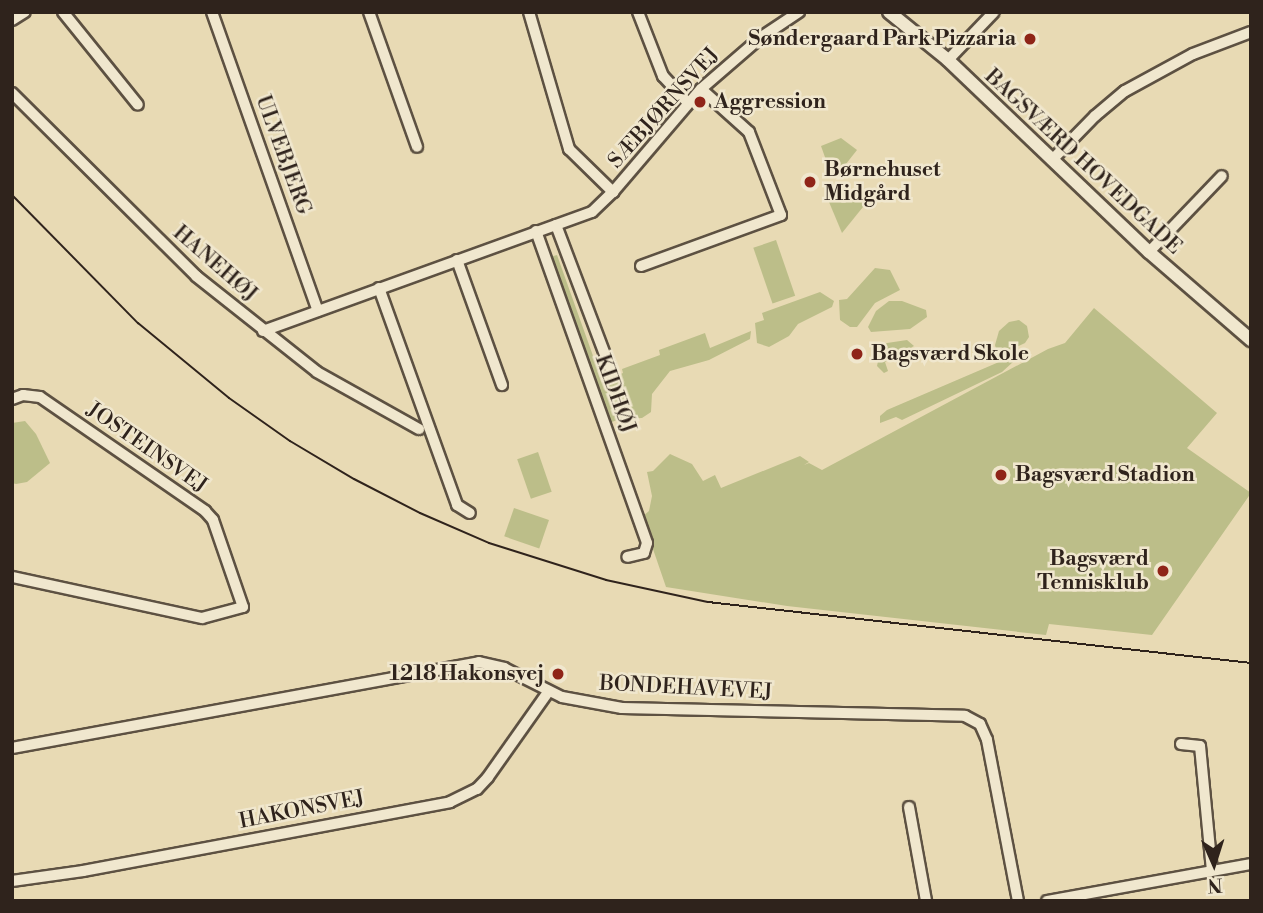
<!DOCTYPE html>
<meta charset="utf-8">
<style>
body{margin:0}
#map{position:relative;width:1263px;height:913px;overflow:hidden;background:#e8dab4;font-family:"Libre Bodoni",serif}
div>[style]{position:absolute}
.green>*{inset:0;background:#bcbe89;transform-origin:0 0}
.roads{filter:drop-shadow(2px 0 #5d5142) drop-shadow(-2px 0 #5d5142) drop-shadow(0 2px #5d5142) drop-shadow(0 -2px #5d5142)}
.minor>*{height:10px;margin:-5px;padding:0 5px;transform-origin:5px;border-radius:5px;background:#f0e7ce}
.tertiary>*{height:12px;margin:-6px;padding:0 6px;transform-origin:6px;border-radius:6px;background:#f0e7ce}
.tram>*{height:2px;margin:-1px;padding:0 1px;transform-origin:1px;border-radius:1px;background:#2f231c}
.dots>*{width:19px;height:19px;translate:-50% -50%;box-sizing:border-box;border:4px solid #f0e7ce;border-radius:50%}
span{translate:-50% -50%;white-space:nowrap;text-align:center;line-height:1.15;-webkit-text-stroke:5px #f0e7ce;paint-order:stroke}
.poi-label{font-size:21px;color:#2f231c;font-weight:700}
.right{translate:-100% -50%;text-align:right}
.left{translate:0 -50%;text-align:left}
.street-label{font-size:21px;color:#2f231c}
.frame{position:absolute;inset:0;border:14px solid #2f231c;pointer-events:none}
.north{position:absolute;left:1179px;top:829px;width:70px;height:70px;-webkit-text-stroke:5px #f0e7ce;paint-order:stroke;rotate:177deg;font-size:19px;font-weight:700;line-height:28px;text-align:center;color:#2f231c}
.north::after{content:'';display:block;margin:auto;width:24px;height:32px;background:#2f231c;clip-path:polygon(50% 0,100% 100%,50% 72%,0 100%)}
</style>
<div id="map">
<div class="green">
<i style="clip-path:polygon(841px 138px,857px 150px,838px 174px,831px 174px,821px 146px)"></i>
<i style="clip-path:polygon(854px 190px,867px 202px,842px 233px,829px 202px,831px 195px)"></i>
<i style="left:776px;top:240px;width:59px;height:24px;rotate:71deg"></i>
<i style="clip-path:polygon(557px 255px,602px 381px,623px 373px,622px 369px,660px 355px,659px 350px,705px 333px,710px 348px,751px 331px,750px 339px,709px 360px,670px 371px,652px 394px,651px 412px,642px 418px,620px 419px,609px 423px,550px 257px)"></i>
<i style="clip-path:polygon(875px 268px,890px 270px,900px 290px,875px 303px,857px 327px,850px 327px,840px 320px,839px 300px,847px 299px)"></i>
<i style="clip-path:polygon(820px 292px,834px 301px,832px 307px,798px 324px,789px 336px,769px 347px,757px 343px,755px 323px,764px 320px,762px 313px)"></i>
<i style="clip-path:polygon(889px 301px,902px 301px,926px 310px,927px 317px,910px 329px,871px 332px,868px 327px,876px 311px)"></i>
<i style="clip-path:polygon(1094px 308px,1217px 413px,1187px 448px,1251px 493px,1152px 635px,1049px 624px,1046px 635px,787px 606px,666px 587px,642px 517px,649px 511px,652px 496px,647px 472px,653px 471px,670px 454px,692px 464px,703px 481px,715px 475px,721px 488px,800px 456px,809px 462px,804px 465px,809px 463px,822px 470px,1048px 349px,1065px 343px)"></i>
<i style="clip-path:polygon(1019px 320px,1027px 326px,1029px 337px,1025px 343px,998px 356px,995px 345px,999px 331px,1009px 322px)"></i>
<i style="clip-path:polygon(907px 340px,914px 346px,885px 362px,888px 371px,884px 373px,877px 366px,881px 347px,887px 343px)"></i>
<i style="clip-path:polygon(1006px 359px,1013px 362px,1002px 372px,902px 420px,896px 417px,880px 423px,880px 416px,887px 410px)"></i>
<i style="clip-path:polygon(25px 421px,36px 434px,50px 463px,27px 482px,16px 484px,12px 483px,12px 423px)"></i>
<i style="left:538px;top:452px;width:42px;height:22px;rotate:71deg"></i>
<i style="left:514px;top:508px;width:37px;height:30px;rotate:19deg"></i>
</div>
<div class="roads">
<div class="minor">
<i style="left:63px;top:12px;width:119px;rotate:51.1deg"></i>
<i style="left:212px;top:12px;width:317px;rotate:70.5deg"></i>
<i style="left:369px;top:12px;width:143px;rotate:70.4deg"></i>
<i style="left:529px;top:12px;width:143px;rotate:73.7deg"></i>
<i style="left:569px;top:149px;width:62px;rotate:44.3deg"></i>
<i style="left:638px;top:12px;width:69px;rotate:68.7deg"></i>
<i style="left:663px;top:76px;width:37px;rotate:47deg"></i>
<i style="left:12px;top:20px;width:15px;rotate:-32deg"></i>
<i style="left:948px;top:60px;width:66px;rotate:-46.2deg"></i>
<i style="left:12px;top:93px;width:260px;rotate:44.8deg"></i>
<i style="left:196px;top:276px;width:154px;rotate:38.4deg"></i>
<i style="left:317px;top:372px;width:117px;rotate:29.2deg"></i>
<i style="left:1052px;top:160px;width:62px;rotate:-45.7deg"></i>
<i style="left:1095px;top:116px;width:39px;rotate:-40deg"></i>
<i style="left:1125px;top:91px;width:77px;rotate:-28.6deg"></i>
<i style="left:1193px;top:54px;width:62px;rotate:-20.8deg"></i>
<i style="left:556px;top:225px;width:153px;rotate:69.3deg"></i>
<i style="left:536px;top:231px;width:331px;rotate:70.4deg"></i>
<i style="left:647px;top:543px;width:10px;rotate:107deg"></i>
<i style="left:644px;top:553px;width:17px;rotate:167deg"></i>
<i style="left:1149px;top:252px;width:105px;rotate:-46.2deg"></i>
<i style="left:457px;top:260px;width:133px;rotate:70.2deg"></i>
<i style="left:641px;top:266px;width:149px;rotate:-20deg"></i>
<i style="left:781px;top:215px;width:89px;rotate:-111.1deg"></i>
<i style="left:749px;top:132px;width:64px;rotate:-138.1deg"></i>
<i style="left:379px;top:288px;width:231px;rotate:70.2deg"></i>
<i style="left:457px;top:505px;width:15px;rotate:32deg"></i>
<i style="left:263px;top:331px;width:350px;rotate:-19.9deg"></i>
<i style="left:592px;top:212px;width:29px;rotate:-44deg"></i>
<i style="left:613px;top:192px;width:135px;rotate:-49.5deg"></i>
<i style="left:701px;top:89px;width:78px;rotate:-40.8deg"></i>
<i style="left:760px;top:38px;width:47px;rotate:-33.7deg"></i>
<i style="left:12px;top:399px;width:12px;rotate:-20deg"></i>
<i style="left:23px;top:395px;width:17px;rotate:7deg"></i>
<i style="left:40px;top:397px;width:201px;rotate:34.6deg"></i>
<i style="left:205px;top:511px;width:12px;rotate:48deg"></i>
<i style="left:213px;top:520px;width:92px;rotate:71deg"></i>
<i style="left:243px;top:607px;width:42px;rotate:165deg"></i>
<i style="left:202px;top:618px;width:194px;rotate:-167.8deg"></i>
<i style="left:1181px;top:744px;width:19px;rotate:6deg"></i>
<i style="left:1200px;top:746px;width:125px;rotate:84.5deg"></i>
<i style="left:12px;top:748px;width:475px;rotate:-10.4deg"></i>
<i style="left:479px;top:662px;width:26px;rotate:13deg"></i>
<i style="left:504px;top:668px;width:65px;rotate:26.6deg"></i>
<i style="left:562px;top:697px;width:61px;rotate:10.4deg"></i>
<i style="left:622px;top:708px;width:343px;rotate:1.3deg"></i>
<i style="left:965px;top:716px;width:17px;rotate:28deg"></i>
<i style="left:980px;top:724px;width:17px;rotate:66deg"></i>
<i style="left:987px;top:740px;width:164px;rotate:79.1deg"></i>
<i style="left:909px;top:807px;width:96px;rotate:79.7deg"></i>
<i style="left:12px;top:881px;width:72px;rotate:-8deg"></i>
<i style="left:83px;top:871px;width:373px;rotate:-10.6deg"></i>
<i style="left:450px;top:802px;width:30px;rotate:-26deg"></i>
<i style="left:477px;top:789px;width:16px;rotate:-47deg"></i>
<i style="left:488px;top:777px;width:105px;rotate:-54.7deg"></i>
<i style="left:1047px;top:901px;width:207px;rotate:-10.3deg"></i>
</div>
<div class="tertiary">
<i style="left:889px;top:12px;width:76px;rotate:39.1deg"></i>
<i style="left:948px;top:60px;width:278px;rotate:43.7deg"></i>
<i style="left:1149px;top:252px;width:135px;rotate:40.8deg"></i>
</div>
</div>
<div class="tram">
<i style="left:12px;top:195px;width:180px;rotate:45.5deg"></i>
<i style="left:138px;top:323px;width:118px;rotate:39.5deg"></i>
<i style="left:229px;top:398px;width:75px;rotate:35.2deg"></i>
<i style="left:290px;top:441px;width:74px;rotate:30.7deg"></i>
<i style="left:354px;top:479px;width:74px;rotate:27.3deg"></i>
<i style="left:420px;top:513px;width:75px;rotate:23.5deg"></i>
<i style="left:489px;top:543px;width:123px;rotate:17.5deg"></i>
<i style="left:606px;top:580px;width:104px;rotate:12.2deg"></i>
<i style="left:708px;top:602px;width:546px;rotate:6.41deg"></i>
</div>
<div class="dots">
<i style="left:1030px;top:39px;background:#8f2418"></i>
<i style="left:700px;top:102px;background:#8f2418"></i>
<i style="left:810px;top:182px;background:#8f2418"></i>
<i style="left:857px;top:354px;background:#8f2418"></i>
<i style="left:1001px;top:475px;background:#8f2418"></i>
<i style="left:1163px;top:571px;background:#8f2418"></i>
<i style="left:558px;top:674px;background:#8f2418"></i>
</div>
<div class="poi-label">
<span class="right" style="left:1016px;top:39px">Søndergaard Park Pizzaria</span>
<span class="left" style="left:714px;top:102px">Aggression</span>
<span class="left" style="left:824px;top:182px">Børnehuset<br>Midgård</span>
<span class="left" style="left:871px;top:354px">Bagsværd Skole</span>
<span class="left" style="left:1015px;top:475px">Bagsværd Stadion</span>
<span class="right" style="left:1149px;top:571px">Bagsværd<br>Tennisklub</span>
<span class="right" style="left:544px;top:674px">1218 Hakonsvej</span>
</div>
<div class="street-label">
<span style="left:664px;top:108px;rotate:-48deg">SÆBJØRNSVEJ</span>
<span style="left:283px;top:155px;rotate:70deg">ULVEBJERG</span>
<span style="left:1083px;top:162px;rotate:43deg">BAGSVÆRD HOVEDGADE</span>
<span style="left:215px;top:264px;rotate:41deg">HANEHØJ</span>
<span style="left:615px;top:394px;rotate:70deg">KIDHØJ</span>
<span style="left:147px;top:448px;rotate:35deg">JOSTEINSVEJ</span>
<span style="left:686px;top:688px;rotate:3deg">BONDEHAVEVEJ</span>
<span style="left:302px;top:810px;rotate:-11deg">HAKONSVEJ</span>
</div>
<div class="frame"></div>
<div class="north">N</div>
</div>
